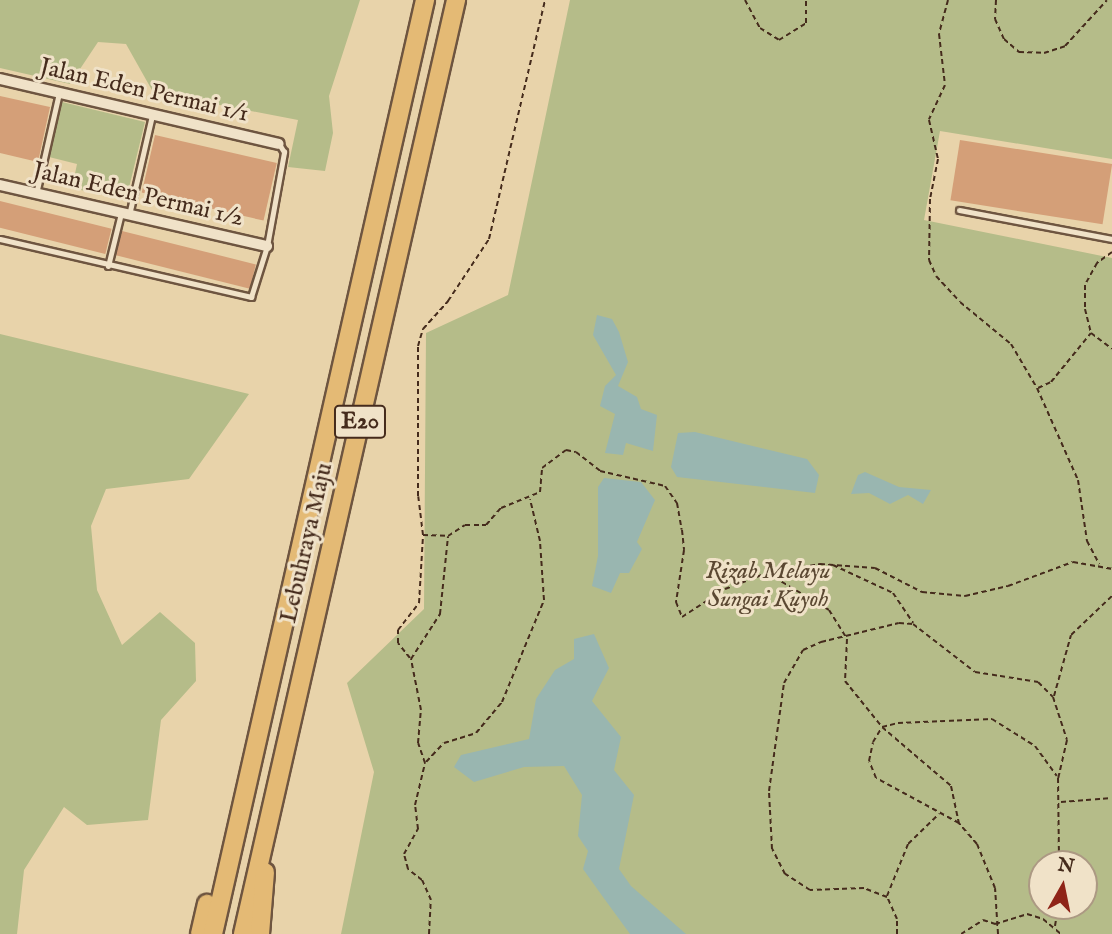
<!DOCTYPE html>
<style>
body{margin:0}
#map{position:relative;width:1112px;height:934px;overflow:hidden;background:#e8d3aa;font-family:"IM FELL English",serif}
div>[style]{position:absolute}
.green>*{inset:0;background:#b5bc89}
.water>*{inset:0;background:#99b6b0}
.building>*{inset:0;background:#d49f78;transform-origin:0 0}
.path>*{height:2px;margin-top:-1px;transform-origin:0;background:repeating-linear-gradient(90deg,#452b1c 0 5px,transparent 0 8.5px)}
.roads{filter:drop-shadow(2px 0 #6e5540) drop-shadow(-2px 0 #6e5540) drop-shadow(0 2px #6e5540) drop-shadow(0 -2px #6e5540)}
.service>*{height:5px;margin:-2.5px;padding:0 2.5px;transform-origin:2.5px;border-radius:2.5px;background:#f0e2c8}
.minor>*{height:10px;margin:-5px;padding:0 5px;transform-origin:5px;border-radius:5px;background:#f0e2c8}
.motorway>*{height:18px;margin:-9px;padding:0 9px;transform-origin:9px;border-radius:9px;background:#e4ba75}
span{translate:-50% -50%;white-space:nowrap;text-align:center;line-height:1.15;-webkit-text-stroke:6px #f0e2c8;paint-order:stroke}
.shield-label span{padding:2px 5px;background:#f0e2c8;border:2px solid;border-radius:5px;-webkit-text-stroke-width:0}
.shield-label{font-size:23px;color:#452b1c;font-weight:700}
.street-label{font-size:24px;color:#452b1c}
.park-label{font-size:24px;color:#5b4832;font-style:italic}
.north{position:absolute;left:1028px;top:850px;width:70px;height:70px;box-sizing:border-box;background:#f0e2c8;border:2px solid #ac9983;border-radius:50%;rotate:9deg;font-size:19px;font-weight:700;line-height:28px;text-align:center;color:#452b1c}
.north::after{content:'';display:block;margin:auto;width:24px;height:32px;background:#8f2418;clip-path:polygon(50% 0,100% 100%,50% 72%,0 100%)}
</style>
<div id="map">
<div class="green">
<i style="clip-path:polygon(0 0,360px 0,329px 96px,333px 133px,325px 171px,288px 167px,298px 120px,153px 92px,126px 44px,98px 42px,70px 84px,0 68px)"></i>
<i style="clip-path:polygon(evenodd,570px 0,1112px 0,1112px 159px,940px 131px,924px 220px,1112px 258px,1112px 934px,341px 934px,374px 772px,347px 683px,424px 609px,426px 333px,508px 295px,570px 0,1042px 864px,1084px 864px,1084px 906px,1042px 906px,1042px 864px)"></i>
<i style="clip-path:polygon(62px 102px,145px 122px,126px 200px,72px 188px,77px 164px,49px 157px)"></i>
<i style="clip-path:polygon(0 334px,249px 394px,189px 479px,106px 489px,91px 526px,97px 590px,122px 645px,160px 612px,195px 643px,196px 681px,161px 720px,148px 820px,87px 825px,64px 807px,24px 870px,17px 934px,0 934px)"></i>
</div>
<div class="water">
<i style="clip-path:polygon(597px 315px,612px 319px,619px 332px,628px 362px,618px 386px,637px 397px,641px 409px,657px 415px,653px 451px,626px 443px,623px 455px,605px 453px,615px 414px,600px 406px,605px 386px,616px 375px,593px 335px)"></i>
<i style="clip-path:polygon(695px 432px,807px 459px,819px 475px,815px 493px,677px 477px,671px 467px,678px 433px)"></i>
<i style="clip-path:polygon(865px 472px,899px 487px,931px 490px,923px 504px,908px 495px,890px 504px,869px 493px,851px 494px,858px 475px)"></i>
<i style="clip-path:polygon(604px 478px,641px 482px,655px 500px,637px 542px,642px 549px,629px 573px,620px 573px,611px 593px,592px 586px,598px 556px,598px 487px)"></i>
<i style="clip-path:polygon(594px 634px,609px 668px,592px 701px,621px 737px,614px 770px,634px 795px,619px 869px,631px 886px,686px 934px,630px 934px,603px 897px,583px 869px,588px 851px,578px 836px,582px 795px,564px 766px,524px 767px,474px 782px,454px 767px,461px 755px,529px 739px,536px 699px,555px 670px,574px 659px,574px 639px)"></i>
</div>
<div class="building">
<i style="clip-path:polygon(0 96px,50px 107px,38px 162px,0 153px)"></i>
<i style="left:155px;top:135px;width:125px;height:59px;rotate:13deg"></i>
<i style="left:960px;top:140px;width:154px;height:61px;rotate:9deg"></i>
<i style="left:0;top:201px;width:115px;height:26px;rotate:14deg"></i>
<i style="left:122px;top:231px;width:138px;height:25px;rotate:14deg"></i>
</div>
<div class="path">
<i style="left:745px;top:0;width:32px;rotate:62deg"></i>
<i style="left:760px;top:28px;width:22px;rotate:32deg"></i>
<i style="left:779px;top:40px;width:32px;rotate:-32deg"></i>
<i style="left:806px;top:23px;width:23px;rotate:-90deg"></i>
<i style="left:948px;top:0;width:35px;rotate:105deg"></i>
<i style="left:939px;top:34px;width:51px;rotate:83.3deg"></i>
<i style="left:945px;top:85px;width:38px;rotate:115deg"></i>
<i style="left:929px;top:120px;width:40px;rotate:77deg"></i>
<i style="left:938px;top:159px;width:41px;rotate:101.3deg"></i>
<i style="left:930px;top:199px;width:61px;rotate:90.9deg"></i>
<i style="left:929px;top:260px;width:17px;rotate:66deg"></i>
<i style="left:936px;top:276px;width:35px;rotate:47deg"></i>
<i style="left:960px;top:302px;width:66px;rotate:39.5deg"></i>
<i style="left:1011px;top:344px;width:51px;rotate:59.4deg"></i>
<i style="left:1037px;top:388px;width:101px;rotate:66deg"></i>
<i style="left:1078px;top:480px;width:62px;rotate:81.6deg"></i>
<i style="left:1087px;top:541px;width:26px;rotate:62deg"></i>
<i style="left:996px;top:0;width:19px;rotate:93deg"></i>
<i style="left:995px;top:19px;width:22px;rotate:66deg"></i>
<i style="left:1004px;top:39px;width:20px;rotate:41deg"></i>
<i style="left:1019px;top:52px;width:25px;rotate:2deg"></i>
<i style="left:1044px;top:53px;width:22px;rotate:-18deg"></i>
<i style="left:1065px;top:46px;width:62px;rotate:-47.6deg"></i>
<i style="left:1112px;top:252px;width:19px;rotate:144deg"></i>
<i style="left:1097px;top:263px;width:25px;rotate:119deg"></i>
<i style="left:1085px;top:285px;width:24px;rotate:90deg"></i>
<i style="left:1085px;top:309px;width:25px;rotate:76deg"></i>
<i style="left:1091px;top:333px;width:26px;rotate:37deg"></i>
<i style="left:1038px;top:388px;width:14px;rotate:-25deg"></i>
<i style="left:1051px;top:382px;width:63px;rotate:-50.8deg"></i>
<i style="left:423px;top:535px;width:39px;rotate:-97deg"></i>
<i style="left:418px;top:496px;width:150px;rotate:-90deg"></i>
<i style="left:418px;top:346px;width:18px;rotate:-74deg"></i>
<i style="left:423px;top:329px;width:38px;rotate:-48deg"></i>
<i style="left:448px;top:301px;width:74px;rotate:-56.5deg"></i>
<i style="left:489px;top:239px;width:245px;rotate:-76.8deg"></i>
<i style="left:833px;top:565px;width:66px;rotate:25deg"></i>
<i style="left:893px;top:593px;width:36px;rotate:56deg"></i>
<i style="left:768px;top:573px;width:53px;rotate:-9.8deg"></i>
<i style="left:820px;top:564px;width:55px;rotate:4.2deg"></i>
<i style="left:875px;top:568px;width:53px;rotate:27.1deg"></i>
<i style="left:922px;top:592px;width:43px;rotate:5.3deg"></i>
<i style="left:965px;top:596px;width:44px;rotate:-13.1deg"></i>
<i style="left:1008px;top:586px;width:69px;rotate:-20.3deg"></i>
<i style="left:1073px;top:562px;width:40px;rotate:10deg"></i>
<i style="left:410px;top:658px;width:19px;rotate:-129deg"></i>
<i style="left:398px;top:643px;width:13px;rotate:-90deg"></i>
<i style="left:398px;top:630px;width:34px;rotate:-52deg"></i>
<i style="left:419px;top:603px;width:68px;rotate:-86.6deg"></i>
<i style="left:423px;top:535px;width:24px;rotate:2deg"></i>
<i style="left:1054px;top:696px;width:63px;rotate:-74.4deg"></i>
<i style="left:1071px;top:635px;width:57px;rotate:-43.6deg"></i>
<i style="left:426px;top:762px;width:26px;rotate:-47deg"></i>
<i style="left:444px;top:743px;width:34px;rotate:-17deg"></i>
<i style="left:476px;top:733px;width:40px;rotate:-50deg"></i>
<i style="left:502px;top:702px;width:110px;rotate:-67.6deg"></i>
<i style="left:544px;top:600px;width:59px;rotate:-93.9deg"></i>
<i style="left:540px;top:541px;width:43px;rotate:-103.4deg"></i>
<i style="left:1061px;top:802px;width:51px;rotate:-4.5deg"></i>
<i style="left:887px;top:896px;width:56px;rotate:-68deg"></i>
<i style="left:908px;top:844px;width:43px;rotate:-44.1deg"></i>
<i style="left:1055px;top:926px;width:20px;rotate:-81deg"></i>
<i style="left:429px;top:934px;width:34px;rotate:-87deg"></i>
<i style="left:431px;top:900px;width:22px;rotate:-114deg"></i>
<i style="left:422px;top:880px;width:18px;rotate:-142deg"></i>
<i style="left:408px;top:869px;width:16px;rotate:-105deg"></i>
<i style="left:404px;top:854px;width:29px;rotate:-61deg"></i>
<i style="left:418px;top:829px;width:24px;rotate:-97deg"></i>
<i style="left:415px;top:805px;width:43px;rotate:-76.6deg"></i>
<i style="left:425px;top:763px;width:21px;rotate:-109deg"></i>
<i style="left:418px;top:743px;width:33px;rotate:-85deg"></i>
<i style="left:421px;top:710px;width:52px;rotate:-101.1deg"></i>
<i style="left:411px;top:659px;width:54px;rotate:-57.2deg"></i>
<i style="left:440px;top:614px;width:78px;rotate:-84.1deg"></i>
<i style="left:448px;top:536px;width:20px;rotate:-33deg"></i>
<i style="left:465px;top:525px;width:21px"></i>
<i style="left:486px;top:525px;width:23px;rotate:-49deg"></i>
<i style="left:501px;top:508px;width:42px;rotate:-22.3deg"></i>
<i style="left:540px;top:492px;width:24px;rotate:-85deg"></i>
<i style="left:542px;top:468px;width:30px;rotate:-37deg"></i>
<i style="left:566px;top:450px;width:10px;rotate:11deg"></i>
<i style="left:576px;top:452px;width:31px;rotate:38deg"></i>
<i style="left:600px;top:471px;width:67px;rotate:13deg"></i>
<i style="left:665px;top:486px;width:21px;rotate:55deg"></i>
<i style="left:677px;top:503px;width:27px;rotate:80deg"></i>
<i style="left:682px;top:530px;width:20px;rotate:84deg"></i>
<i style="left:684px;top:550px;width:53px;rotate:98.7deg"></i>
<i style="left:676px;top:602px;width:16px;rotate:68deg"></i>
<i style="left:682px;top:617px;width:51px;rotate:-33.1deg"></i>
<i style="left:725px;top:589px;width:45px;rotate:-20.9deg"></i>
<i style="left:767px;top:573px;width:72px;rotate:30.8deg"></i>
<i style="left:829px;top:610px;width:34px;rotate:58deg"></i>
<i style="left:847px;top:639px;width:42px;rotate:92.7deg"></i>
<i style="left:845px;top:681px;width:59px;rotate:51.2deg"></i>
<i style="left:882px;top:727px;width:91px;rotate:40.5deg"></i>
<i style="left:951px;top:786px;width:38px;rotate:78deg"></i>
<i style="left:897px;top:934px;width:15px;rotate:-90deg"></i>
<i style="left:897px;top:919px;width:24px;rotate:-114deg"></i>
<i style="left:887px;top:897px;width:25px;rotate:-159deg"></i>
<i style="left:864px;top:888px;width:54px;rotate:177.9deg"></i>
<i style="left:810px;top:890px;width:30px;rotate:-147deg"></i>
<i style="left:785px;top:874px;width:28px;rotate:-117deg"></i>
<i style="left:772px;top:849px;width:58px;rotate:-93deg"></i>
<i style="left:769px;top:791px;width:109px;rotate:-82.1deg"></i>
<i style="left:784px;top:683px;width:38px;rotate:-60deg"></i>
<i style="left:803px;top:650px;width:20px;rotate:-24deg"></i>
<i style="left:821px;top:642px;width:80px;rotate:-13.7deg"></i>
<i style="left:899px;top:623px;width:14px;rotate:4deg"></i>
<i style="left:913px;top:624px;width:78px;rotate:37.7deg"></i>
<i style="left:975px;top:672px;width:64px;rotate:9deg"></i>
<i style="left:1038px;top:682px;width:21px;rotate:45deg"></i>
<i style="left:1053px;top:697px;width:45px;rotate:72deg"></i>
<i style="left:1067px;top:740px;width:39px;rotate:103deg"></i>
<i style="left:1058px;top:778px;width:86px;rotate:89.3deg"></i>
<i style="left:961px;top:934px;width:26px;rotate:-32deg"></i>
<i style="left:983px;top:920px;width:13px;rotate:18deg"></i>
<i style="left:995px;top:924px;width:34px;rotate:-17deg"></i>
<i style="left:1027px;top:914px;width:17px;rotate:17deg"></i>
<i style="left:1043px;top:919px;width:23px;rotate:40deg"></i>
<i style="left:998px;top:934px;width:46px;rotate:-93.7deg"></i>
<i style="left:995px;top:888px;width:48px;rotate:-112.2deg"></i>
<i style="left:977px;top:844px;width:28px;rotate:-131deg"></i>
<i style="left:959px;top:823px;width:94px;rotate:-151.5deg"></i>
<i style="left:876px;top:778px;width:18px;rotate:-112deg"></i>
<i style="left:869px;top:761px;width:19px;rotate:-78deg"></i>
<i style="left:873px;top:742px;width:17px;rotate:-59deg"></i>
<i style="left:882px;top:727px;width:16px;rotate:-14deg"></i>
<i style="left:898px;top:723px;width:94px;rotate:-2.4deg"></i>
<i style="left:992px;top:719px;width:51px;rotate:32.1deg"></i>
<i style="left:1035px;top:746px;width:37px;rotate:54deg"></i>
</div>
<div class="roads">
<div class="service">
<i style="left:36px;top:194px;width:104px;rotate:-77.2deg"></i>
<i style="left:959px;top:210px;width:156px;rotate:10.7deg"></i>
<i style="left:129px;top:215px;width:103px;rotate:-77deg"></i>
<i style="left:0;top:239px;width:258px;rotate:13deg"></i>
<i style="left:251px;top:297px;width:53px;rotate:-72.6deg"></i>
<i style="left:267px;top:246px;width:96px;rotate:-79.7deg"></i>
<i style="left:284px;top:152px;width:9px;rotate:-122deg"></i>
<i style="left:108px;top:266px;width:55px;rotate:-76.2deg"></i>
</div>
<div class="minor">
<i style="left:0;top:79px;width:286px;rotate:13.1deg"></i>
<i style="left:0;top:185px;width:274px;rotate:12.9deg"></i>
</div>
<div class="motorway">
<i style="left:200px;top:934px;width:31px;rotate:-77deg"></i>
<i style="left:213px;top:934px;width:958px;rotate:-77.21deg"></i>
<i style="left:243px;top:934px;width:958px;rotate:-77.15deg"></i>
<i style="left:260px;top:934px;width:62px;rotate:-85.4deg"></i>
</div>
</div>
<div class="shield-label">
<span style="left:360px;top:422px">E20</span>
</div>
<div class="street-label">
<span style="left:144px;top:91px;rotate:13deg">Jalan Eden Permai 1/1</span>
<span style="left:138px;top:195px;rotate:13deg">Jalan Eden Permai 1/2</span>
<span style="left:307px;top:543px;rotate:-77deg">Lebuhraya Maju</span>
</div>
<div class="park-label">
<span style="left:768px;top:586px">Rizab Melayu<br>Sungai Kuyoh</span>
</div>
<div class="north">N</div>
</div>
